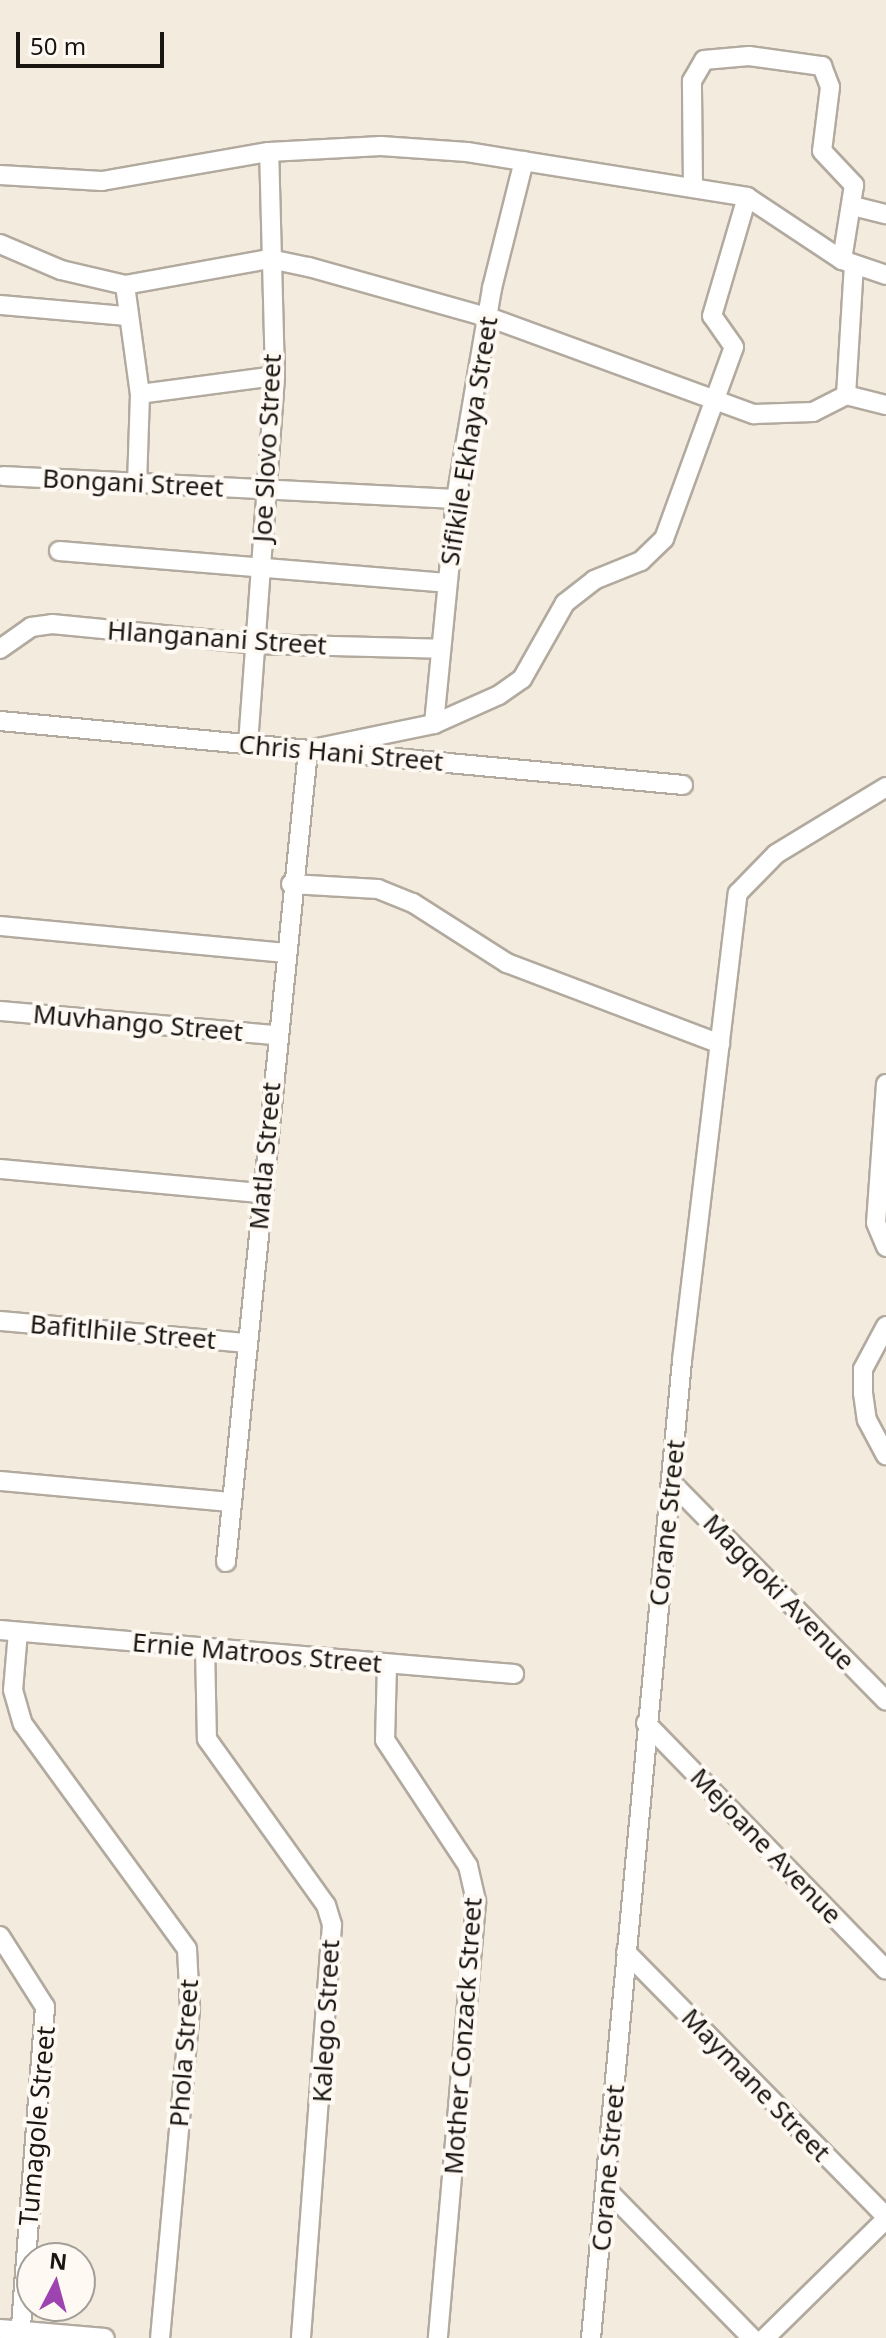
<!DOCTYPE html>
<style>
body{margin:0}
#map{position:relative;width:886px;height:2338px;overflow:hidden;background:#f4ebdf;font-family:"Noto Sans",sans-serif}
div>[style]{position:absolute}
.roads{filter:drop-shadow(2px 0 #b2aa9e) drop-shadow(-2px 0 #b2aa9e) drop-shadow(0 2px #b2aa9e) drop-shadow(0 -2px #b2aa9e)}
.street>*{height:18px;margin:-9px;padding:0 9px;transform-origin:9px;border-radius:9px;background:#fff}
span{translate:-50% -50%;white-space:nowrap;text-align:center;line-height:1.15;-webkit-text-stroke:8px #fef9f2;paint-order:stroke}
.street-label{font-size:26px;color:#191612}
.north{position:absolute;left:16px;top:2242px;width:80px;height:80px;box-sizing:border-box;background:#fef9f2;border:2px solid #a29e98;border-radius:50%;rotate:6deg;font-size:22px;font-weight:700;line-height:32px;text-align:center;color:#191612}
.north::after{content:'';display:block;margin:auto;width:28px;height:36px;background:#9d44b0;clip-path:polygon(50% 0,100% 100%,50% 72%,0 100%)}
.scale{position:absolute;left:16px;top:32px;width:148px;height:36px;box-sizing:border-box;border:4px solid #191612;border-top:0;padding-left:10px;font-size:24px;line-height:28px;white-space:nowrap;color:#191612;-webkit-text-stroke:6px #fef9f2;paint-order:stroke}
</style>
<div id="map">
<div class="roads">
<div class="street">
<i style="left:0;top:175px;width:102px;rotate:3.4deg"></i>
<i style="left:102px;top:181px;width:169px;rotate:-9.9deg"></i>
<i style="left:269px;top:152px;width:112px;rotate:-3.1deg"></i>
<i style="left:381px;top:146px;width:86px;rotate:4deg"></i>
<i style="left:467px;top:152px;width:284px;rotate:9.1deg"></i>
<i style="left:747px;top:197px;width:114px;rotate:33.6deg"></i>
<i style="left:842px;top:260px;width:46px;rotate:18.8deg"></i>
<i style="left:693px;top:185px;width:104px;rotate:-90.6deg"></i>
<i style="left:692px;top:81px;width:24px;rotate:-60deg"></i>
<i style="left:704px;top:60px;width:45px;rotate:-5.1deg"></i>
<i style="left:749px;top:56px;width:74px;rotate:7.8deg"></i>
<i style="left:822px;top:66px;width:22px;rotate:69deg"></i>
<i style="left:830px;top:87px;width:64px;rotate:97.1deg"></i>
<i style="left:822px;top:151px;width:47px;rotate:46.7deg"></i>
<i style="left:854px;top:185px;width:76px;rotate:99.1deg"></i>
<i style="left:853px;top:206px;width:34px;rotate:14deg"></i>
<i style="left:0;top:244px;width:66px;rotate:23.1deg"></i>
<i style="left:61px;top:270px;width:66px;rotate:13.2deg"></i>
<i style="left:125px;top:285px;width:147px;rotate:-10.2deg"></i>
<i style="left:270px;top:259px;width:40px;rotate:12deg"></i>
<i style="left:309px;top:267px;width:189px;rotate:15.7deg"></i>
<i style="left:491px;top:318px;width:280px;rotate:20.1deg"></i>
<i style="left:754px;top:414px;width:59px;rotate:-1.9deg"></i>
<i style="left:813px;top:412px;width:37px;rotate:-27deg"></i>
<i style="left:846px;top:395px;width:129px;rotate:-86.5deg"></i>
<i style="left:125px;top:285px;width:110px;rotate:82.2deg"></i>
<i style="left:140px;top:394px;width:89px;rotate:91.9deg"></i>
<i style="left:0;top:305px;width:127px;rotate:5deg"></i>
<i style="left:140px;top:394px;width:136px;rotate:-7.6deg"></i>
<i style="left:846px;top:395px;width:41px;rotate:14deg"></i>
<i style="left:3px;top:476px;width:454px;rotate:2.9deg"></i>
<i style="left:59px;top:551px;width:389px;rotate:4.7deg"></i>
<i style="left:0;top:649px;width:38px;rotate:-35deg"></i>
<i style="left:31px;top:627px;width:21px;rotate:-8deg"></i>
<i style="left:52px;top:624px;width:204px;rotate:5.6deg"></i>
<i style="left:255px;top:644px;width:186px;rotate:1.5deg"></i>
<i style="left:0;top:721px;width:686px;rotate:5.35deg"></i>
<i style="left:434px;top:724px;width:226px;rotate:-84.4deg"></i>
<i style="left:456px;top:499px;width:214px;rotate:-80.3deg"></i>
<i style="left:492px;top:288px;width:131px;rotate:-75.9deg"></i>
<i style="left:248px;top:744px;width:369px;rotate:-85.8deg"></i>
<i style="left:275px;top:376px;width:224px;rotate:-91.5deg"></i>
<i style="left:291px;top:884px;width:87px;rotate:3.3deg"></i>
<i style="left:378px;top:889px;width:38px;rotate:22deg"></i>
<i style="left:413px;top:903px;width:112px;rotate:32.6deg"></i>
<i style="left:507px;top:963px;width:228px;rotate:20.8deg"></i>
<i style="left:0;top:926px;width:286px;rotate:5.4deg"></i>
<i style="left:0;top:1011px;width:277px;rotate:5deg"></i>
<i style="left:886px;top:1084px;width:139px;rotate:94.1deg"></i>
<i style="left:876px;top:1223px;width:26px;rotate:67deg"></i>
<i style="left:0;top:1169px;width:262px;rotate:5.3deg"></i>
<i style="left:0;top:1321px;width:248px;rotate:5.1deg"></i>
<i style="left:886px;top:1326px;width:49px;rotate:118.1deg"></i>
<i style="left:863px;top:1369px;width:24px;rotate:90deg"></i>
<i style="left:863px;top:1393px;width:27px;rotate:82deg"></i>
<i style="left:867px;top:1420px;width:40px;rotate:62deg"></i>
<i style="left:0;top:1481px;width:233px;rotate:5.2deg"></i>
<i style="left:672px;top:1483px;width:305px;rotate:45.5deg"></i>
<i style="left:226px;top:1562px;width:816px;rotate:-84.23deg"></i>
<i style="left:308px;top:750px;width:129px;rotate:-11.7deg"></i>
<i style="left:434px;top:724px;width:71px;rotate:-24deg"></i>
<i style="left:499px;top:695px;width:28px;rotate:-35deg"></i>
<i style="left:522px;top:679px;width:87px;rotate:-60.5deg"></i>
<i style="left:565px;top:603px;width:37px;rotate:-38deg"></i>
<i style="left:594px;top:580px;width:51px;rotate:-22deg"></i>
<i style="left:641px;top:561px;width:32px;rotate:-44deg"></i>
<i style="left:664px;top:539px;width:204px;rotate:-70deg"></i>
<i style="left:734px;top:347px;width:38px;rotate:-125deg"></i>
<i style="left:712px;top:316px;width:124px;rotate:-73.6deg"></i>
<i style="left:0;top:1630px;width:516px;rotate:4.89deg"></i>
<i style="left:18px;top:1632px;width:58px;rotate:94.9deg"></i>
<i style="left:13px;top:1690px;width:35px;rotate:74deg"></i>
<i style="left:23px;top:1724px;width:278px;rotate:53.9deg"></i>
<i style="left:187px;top:1949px;width:60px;rotate:87.1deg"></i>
<i style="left:190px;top:2009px;width:330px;rotate:95.2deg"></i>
<i style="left:205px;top:1647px;width:92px;rotate:88.8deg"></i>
<i style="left:207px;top:1739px;width:204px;rotate:54.4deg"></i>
<i style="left:326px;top:1905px;width:21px;rotate:73deg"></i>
<i style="left:332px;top:1925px;width:414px;rotate:94.3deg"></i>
<i style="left:387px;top:1665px;width:75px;rotate:91.5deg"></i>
<i style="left:385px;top:1740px;width:151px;rotate:56.6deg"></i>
<i style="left:468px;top:1866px;width:37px;rotate:77deg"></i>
<i style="left:476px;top:1902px;width:438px;rotate:95deg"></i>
<i style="left:646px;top:1723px;width:344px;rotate:45.8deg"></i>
<i style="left:0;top:1936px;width:84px;rotate:57.6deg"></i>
<i style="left:45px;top:2007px;width:332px;rotate:94.3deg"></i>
<i style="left:626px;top:1952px;width:371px;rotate:45.5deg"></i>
<i style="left:607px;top:2190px;width:207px;rotate:45.6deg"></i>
<i style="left:0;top:2329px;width:105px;rotate:4.9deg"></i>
<i style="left:591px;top:2338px;width:982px;rotate:-84.68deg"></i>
<i style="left:682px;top:1360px;width:470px;rotate:-83.2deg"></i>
<i style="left:738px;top:893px;width:54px;rotate:-45.7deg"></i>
<i style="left:776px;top:854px;width:129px;rotate:-31.3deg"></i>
<i style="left:765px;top:2338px;width:170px;rotate:-44.5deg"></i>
</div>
</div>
<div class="street-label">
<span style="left:469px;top:441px;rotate:-81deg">Sifikile Ekhaya Street</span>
<span style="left:267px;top:448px;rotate:-87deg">Joe Slovo Street</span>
<span style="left:133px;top:483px;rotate:3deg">Bongani Street</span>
<span style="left:217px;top:638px;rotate:4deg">Hlanganani Street</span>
<span style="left:341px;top:753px;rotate:5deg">Chris Hani Street</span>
<span style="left:138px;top:1023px;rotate:5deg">Muvhango Street</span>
<span style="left:265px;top:1156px;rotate:-85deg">Matla Street</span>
<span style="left:123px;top:1332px;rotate:5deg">Bafitlhile Street</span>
<span style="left:667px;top:1523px;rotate:-84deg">Corane Street</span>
<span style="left:779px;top:1592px;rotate:46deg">Magqoki Avenue</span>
<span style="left:257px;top:1653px;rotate:5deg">Ernie Matroos Street</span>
<span style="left:766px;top:1846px;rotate:46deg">Mejoane Avenue</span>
<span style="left:326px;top:2021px;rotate:-87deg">Kalego Street</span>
<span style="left:463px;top:2036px;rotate:-86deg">Mother Conzack Street</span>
<span style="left:184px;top:2053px;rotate:-86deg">Phola Street</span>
<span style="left:756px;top:2085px;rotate:46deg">Maymane Street</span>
<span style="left:37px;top:2126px;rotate:-85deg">Tumagole Street</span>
<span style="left:608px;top:2168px;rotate:-85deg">Corane Street</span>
</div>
<div class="north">N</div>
<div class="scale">50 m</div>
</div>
